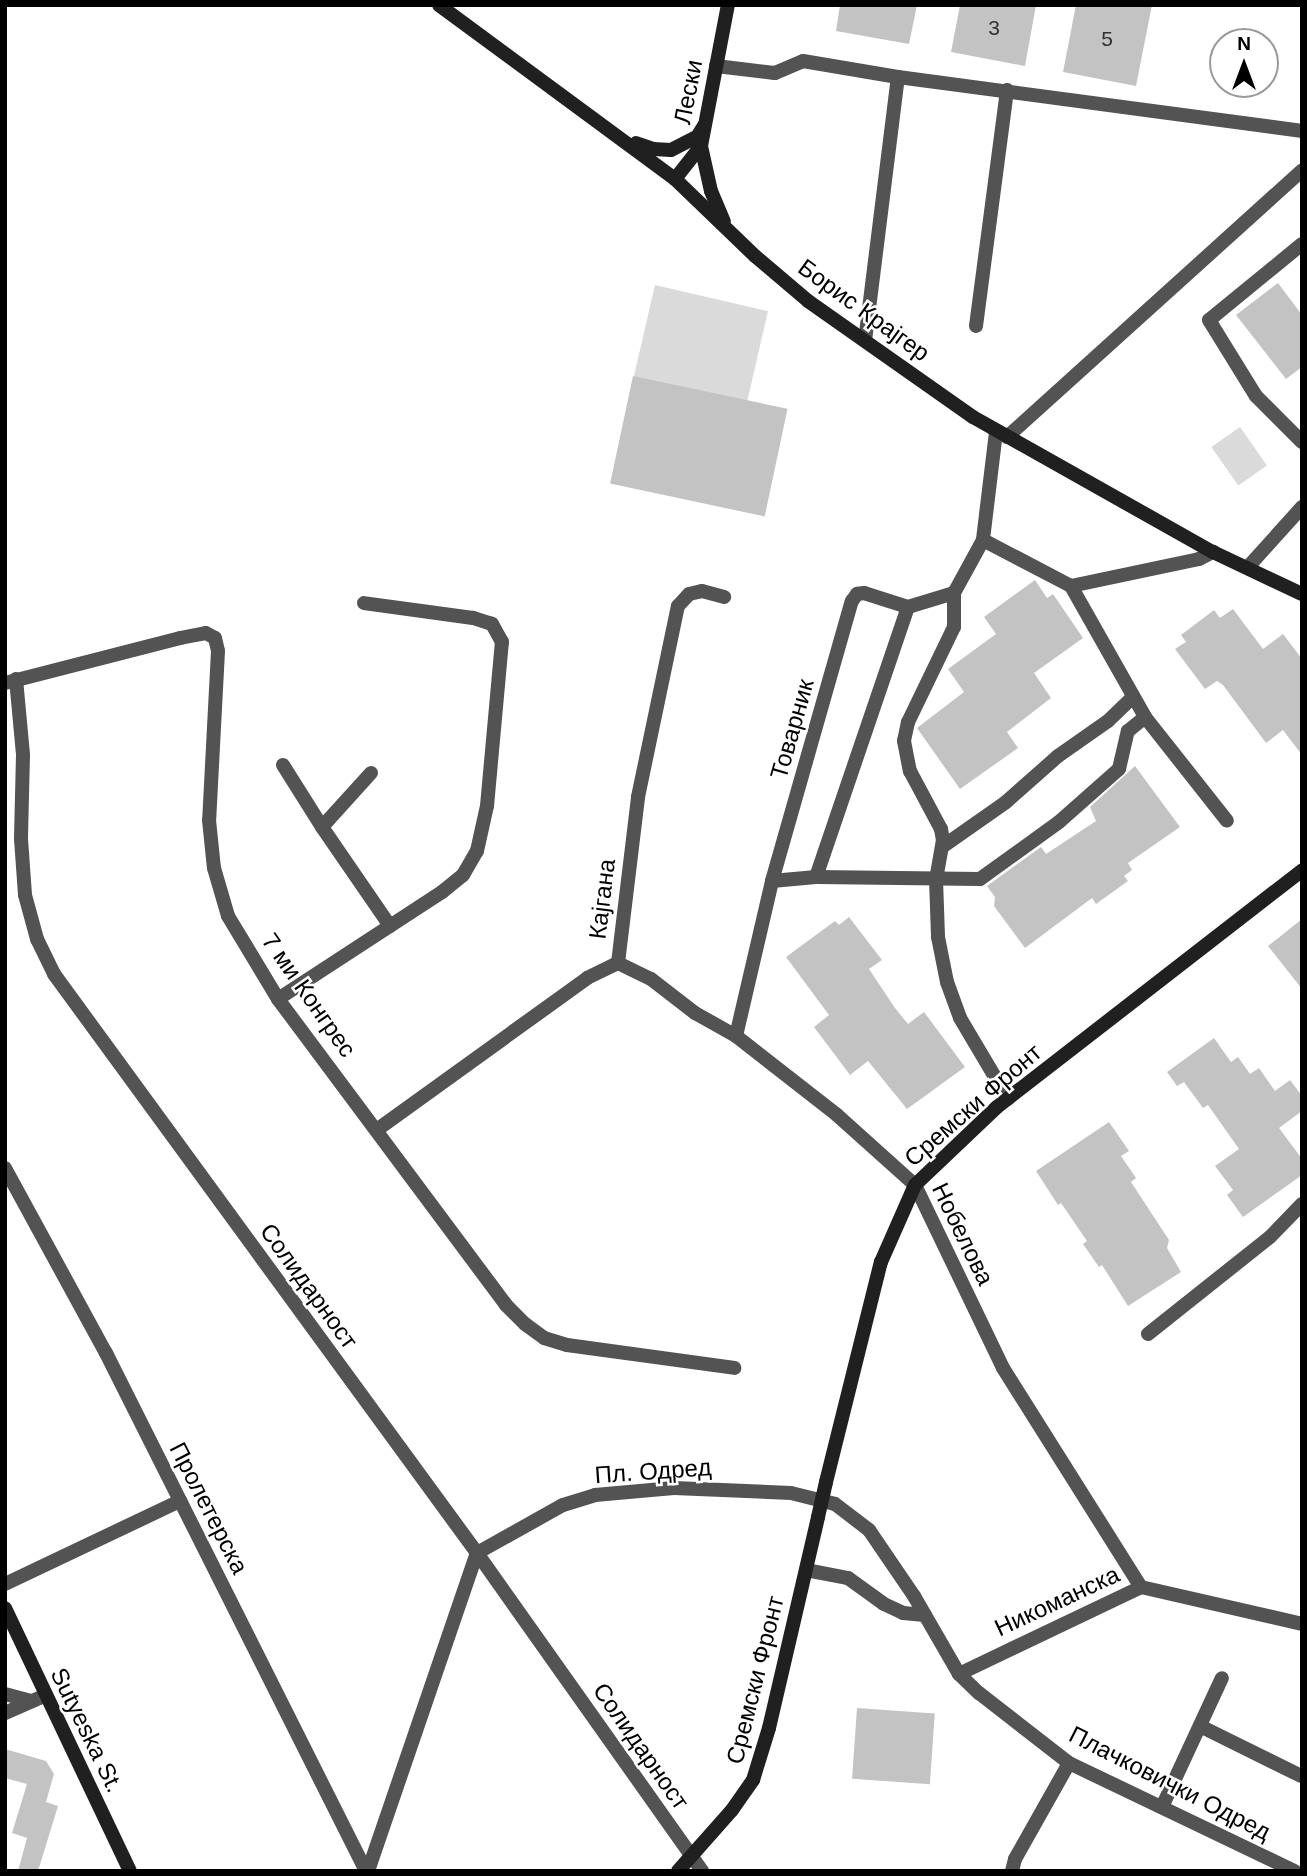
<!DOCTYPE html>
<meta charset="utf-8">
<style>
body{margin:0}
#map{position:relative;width:1307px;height:1876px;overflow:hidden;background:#fff;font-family:Arial,sans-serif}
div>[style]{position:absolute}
.green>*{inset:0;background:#dadada;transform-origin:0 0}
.building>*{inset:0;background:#c3c3c3;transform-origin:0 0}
.street>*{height:14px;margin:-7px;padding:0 7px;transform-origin:7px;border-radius:7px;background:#535353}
.secondary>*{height:14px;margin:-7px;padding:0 7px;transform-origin:7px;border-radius:7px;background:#202020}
.secondary-bridge>*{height:14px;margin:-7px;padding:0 7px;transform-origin:7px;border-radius:7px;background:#202020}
span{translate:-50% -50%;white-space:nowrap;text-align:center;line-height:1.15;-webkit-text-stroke:5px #fff;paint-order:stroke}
.number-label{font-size:21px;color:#313131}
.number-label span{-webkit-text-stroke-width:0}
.street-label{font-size:24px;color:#000}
.frame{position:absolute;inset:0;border:7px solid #000;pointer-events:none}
.north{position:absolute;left:1209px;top:28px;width:70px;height:70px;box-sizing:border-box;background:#fff;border:2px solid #999;border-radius:50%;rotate:0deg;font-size:19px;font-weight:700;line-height:28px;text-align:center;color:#000}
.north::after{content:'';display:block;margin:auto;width:24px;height:32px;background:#000;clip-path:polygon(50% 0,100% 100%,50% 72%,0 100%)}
</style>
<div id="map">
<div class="green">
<i style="left:655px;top:285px;width:116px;height:94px;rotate:13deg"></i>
<i style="left:1240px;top:427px;width:47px;height:35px;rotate:55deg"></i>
</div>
<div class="building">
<i style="clip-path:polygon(840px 5px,917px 5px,909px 44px,836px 31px)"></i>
<i style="clip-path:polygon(960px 5px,1036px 5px,1025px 66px,951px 52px)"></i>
<i style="clip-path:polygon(1076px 5px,1152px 5px,1136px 86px,1063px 72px)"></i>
<i style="clip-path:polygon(1278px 283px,1302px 315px,1302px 367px,1286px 379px,1236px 315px)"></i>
<i style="left:633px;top:376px;width:158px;height:110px;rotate:12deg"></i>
<i style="clip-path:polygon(1035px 580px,1047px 598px,1053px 594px,1083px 638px,1034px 673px,1051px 698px,1007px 732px,1018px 748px,960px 789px,917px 728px,964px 692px,948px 669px,996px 634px,984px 617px)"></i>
<i style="clip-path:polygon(1233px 609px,1263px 649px,1283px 634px,1302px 659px,1302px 755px,1283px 730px,1266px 743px,1223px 685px,1217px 681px,1205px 689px,1175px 649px,1186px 642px,1181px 635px,1214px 610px,1220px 618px)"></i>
<i style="clip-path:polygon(1135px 766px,1180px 827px,1128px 863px,1132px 870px,1124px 876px,1128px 881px,1096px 904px,1092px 898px,1025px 948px,994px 906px,995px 897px,987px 886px,1041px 847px,1046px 854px,1096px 821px,1090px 807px)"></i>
<i style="clip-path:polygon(849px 917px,882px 960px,869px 969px,895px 1008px,908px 1024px,924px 1012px,965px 1067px,907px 1109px,868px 1061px,850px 1075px,814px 1027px,829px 1015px,786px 957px,835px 921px,839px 925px)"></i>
<i style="clip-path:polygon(1302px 919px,1302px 989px,1268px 946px)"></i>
<i style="clip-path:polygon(1214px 1038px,1231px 1062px,1238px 1057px,1250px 1074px,1259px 1068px,1275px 1091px,1290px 1080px,1302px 1096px,1302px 1111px,1279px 1128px,1302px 1159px,1302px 1175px,1243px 1217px,1227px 1195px,1233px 1190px,1215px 1166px,1239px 1149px,1208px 1105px,1203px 1108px,1184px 1082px,1177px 1086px,1167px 1072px)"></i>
<i style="clip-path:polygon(1109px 1122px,1129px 1151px,1121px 1156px,1136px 1178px,1131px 1182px,1169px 1240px,1167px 1248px,1181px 1272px,1128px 1306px,1102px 1265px,1099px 1267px,1083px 1244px,1087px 1241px,1061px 1203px,1058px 1205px,1036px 1171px)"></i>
<i style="left:857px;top:1708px;width:78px;height:71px;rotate:4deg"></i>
<i style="clip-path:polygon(5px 1749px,46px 1761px,54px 1774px,46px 1802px,58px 1806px,38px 1871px,18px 1871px,27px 1838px,12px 1833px,27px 1784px,5px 1778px)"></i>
</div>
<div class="street">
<i style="left:716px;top:66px;width:59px;rotate:6.8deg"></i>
<i style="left:775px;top:73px;width:30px;rotate:-23deg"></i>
<i style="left:803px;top:61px;width:96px;rotate:9.6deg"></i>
<i style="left:898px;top:77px;width:408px;rotate:7.6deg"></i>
<i style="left:1302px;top:244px;width:120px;rotate:140.7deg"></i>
<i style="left:1209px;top:320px;width:89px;rotate:58.3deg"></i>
<i style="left:1256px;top:396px;width:65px;rotate:45deg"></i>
<i style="left:976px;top:326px;width:238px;rotate:-82.5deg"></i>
<i style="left:865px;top:341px;width:266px;rotate:-82.9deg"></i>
<i style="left:996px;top:432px;width:109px;rotate:96.9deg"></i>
<i style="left:983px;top:540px;width:99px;rotate:27.6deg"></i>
<i style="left:1071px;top:586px;width:131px;rotate:-11.9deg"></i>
<i style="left:1199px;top:559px;width:16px;rotate:-27deg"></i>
<i style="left:1007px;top:437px;width:398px;rotate:-42.1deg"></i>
<i style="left:1248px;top:567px;width:81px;rotate:-48deg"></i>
<i style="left:1071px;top:586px;width:150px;rotate:60.5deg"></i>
<i style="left:1145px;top:717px;width:132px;rotate:51.7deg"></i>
<i style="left:954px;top:593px;width:34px;rotate:90deg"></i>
<i style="left:954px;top:627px;width:106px;rotate:115.8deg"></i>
<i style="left:908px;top:722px;width:19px;rotate:102deg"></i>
<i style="left:904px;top:741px;width:31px;rotate:79deg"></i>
<i style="left:910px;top:771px;width:66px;rotate:61.9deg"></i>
<i style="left:941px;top:829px;width:11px;rotate:80deg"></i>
<i style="left:943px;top:840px;width:40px;rotate:100deg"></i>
<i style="left:936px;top:879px;width:58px;rotate:88deg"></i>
<i style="left:938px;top:937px;width:46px;rotate:78.7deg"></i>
<i style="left:947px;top:982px;width:38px;rotate:70deg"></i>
<i style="left:960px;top:1018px;width:94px;rotate:59.3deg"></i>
<i style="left:16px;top:679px;width:76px;rotate:84.7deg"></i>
<i style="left:23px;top:755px;width:84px;rotate:91.4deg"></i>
<i style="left:21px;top:839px;width:56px;rotate:85.9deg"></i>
<i style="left:25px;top:895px;width:46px;rotate:74.7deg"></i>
<i style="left:37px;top:939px;width:39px;rotate:64deg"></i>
<i style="left:54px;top:974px;width:717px;rotate:53.85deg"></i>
<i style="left:477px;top:1553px;width:390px;rotate:54.7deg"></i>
<i style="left:5px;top:683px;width:181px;rotate:-14.4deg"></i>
<i style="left:180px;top:638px;width:26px;rotate:-11deg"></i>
<i style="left:206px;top:633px;width:10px;rotate:29deg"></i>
<i style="left:215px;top:638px;width:13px;rotate:77deg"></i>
<i style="left:218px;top:651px;width:169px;rotate:93deg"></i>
<i style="left:209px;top:820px;width:48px;rotate:84.1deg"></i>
<i style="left:214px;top:868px;width:50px;rotate:73.7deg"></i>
<i style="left:228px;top:916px;width:97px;rotate:58.9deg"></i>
<i style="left:278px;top:999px;width:382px;rotate:53.3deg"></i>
<i style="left:506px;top:1305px;width:27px;rotate:45deg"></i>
<i style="left:525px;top:1324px;width:24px;rotate:36deg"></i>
<i style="left:544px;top:1338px;width:24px;rotate:17deg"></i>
<i style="left:567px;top:1345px;width:169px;rotate:7.8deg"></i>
<i style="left:283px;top:765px;width:73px;rotate:57.8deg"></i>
<i style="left:322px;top:827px;width:120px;rotate:55.5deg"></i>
<i style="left:322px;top:827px;width:73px;rotate:-47.8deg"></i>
<i style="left:942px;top:847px;width:78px;rotate:-35.1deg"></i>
<i style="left:1006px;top:802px;width:69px;rotate:-41.5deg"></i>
<i style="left:1058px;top:756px;width:61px;rotate:-35deg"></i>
<i style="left:1108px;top:721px;width:35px;rotate:-44deg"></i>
<i style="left:816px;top:877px;width:285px;rotate:-71.2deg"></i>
<i style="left:772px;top:881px;width:44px;rotate:-5.2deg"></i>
<i style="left:816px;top:877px;width:164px;rotate:0.7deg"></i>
<i style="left:980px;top:879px;width:97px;rotate:-35.8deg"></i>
<i style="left:1059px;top:822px;width:80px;rotate:-41.5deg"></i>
<i style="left:1119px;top:769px;width:39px;rotate:-77deg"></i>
<i style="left:1128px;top:731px;width:22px;rotate:-39deg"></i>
<i style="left:618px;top:963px;width:37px;rotate:26deg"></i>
<i style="left:651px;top:979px;width:56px;rotate:37.7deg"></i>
<i style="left:695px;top:1013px;width:47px;rotate:29.3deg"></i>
<i style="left:736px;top:1036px;width:128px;rotate:38deg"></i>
<i style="left:837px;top:1115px;width:105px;rotate:41.9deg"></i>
<i style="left:915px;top:1185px;width:203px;rotate:64.3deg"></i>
<i style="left:1003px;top:1368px;width:259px;rotate:57.8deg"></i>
<i style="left:278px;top:999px;width:196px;rotate:-33.1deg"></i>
<i style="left:442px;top:892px;width:27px;rotate:-39deg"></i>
<i style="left:463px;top:875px;width:28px;rotate:-60deg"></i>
<i style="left:477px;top:851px;width:46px;rotate:-77.5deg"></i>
<i style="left:487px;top:806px;width:165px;rotate:-84.8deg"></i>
<i style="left:502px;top:642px;width:21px;rotate:-119deg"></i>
<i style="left:492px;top:624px;width:20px;rotate:-162deg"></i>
<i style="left:473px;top:618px;width:110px;rotate:-172.2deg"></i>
<i style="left:736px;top:1036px;width:159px;rotate:-76.9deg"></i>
<i style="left:772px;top:881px;width:291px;rotate:-74.1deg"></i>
<i style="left:852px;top:601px;width:9px;rotate:-54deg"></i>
<i style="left:857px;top:594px;width:7px;rotate:-8deg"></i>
<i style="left:864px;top:593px;width:46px;rotate:17.7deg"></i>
<i style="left:908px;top:607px;width:48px;rotate:-16.9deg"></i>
<i style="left:954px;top:593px;width:60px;rotate:-61.3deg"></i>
<i style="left:378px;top:1129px;width:258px;rotate:-35.8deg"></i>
<i style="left:587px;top:978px;width:34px;rotate:-26deg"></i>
<i style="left:618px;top:963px;width:167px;rotate:-83.1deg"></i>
<i style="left:638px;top:797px;width:195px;rotate:-78.2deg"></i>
<i style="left:678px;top:606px;width:16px;rotate:-47deg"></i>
<i style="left:689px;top:594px;width:13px;rotate:-13deg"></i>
<i style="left:702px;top:591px;width:23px;rotate:15deg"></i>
<i style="left:5px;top:1168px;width:211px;rotate:61.4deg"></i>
<i style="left:106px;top:1353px;width:580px;rotate:63.35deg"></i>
<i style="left:1148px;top:1334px;width:156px;rotate:-38.5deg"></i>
<i style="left:1270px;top:1237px;width:46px;rotate:-45.9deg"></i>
<i style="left:806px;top:1570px;width:43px;rotate:10.8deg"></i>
<i style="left:848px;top:1578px;width:44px;rotate:35.8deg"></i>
<i style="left:884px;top:1604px;width:21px;rotate:25deg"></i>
<i style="left:903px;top:1613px;width:22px;rotate:5deg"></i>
<i style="left:5px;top:1584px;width:194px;rotate:-25.4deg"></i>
<i style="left:959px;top:1674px;width:202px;rotate:-25.5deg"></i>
<i style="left:1141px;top:1587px;width:165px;rotate:12.9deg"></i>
<i style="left:5px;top:1694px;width:27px;rotate:15deg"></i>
<i style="left:5px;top:1713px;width:43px;rotate:-23.6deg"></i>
<i style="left:1200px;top:1726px;width:113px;rotate:26.3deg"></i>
<i style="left:1162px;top:1807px;width:142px;rotate:-65.1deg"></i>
<i style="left:368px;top:1871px;width:336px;rotate:-71.1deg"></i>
<i style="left:477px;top:1553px;width:98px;rotate:-29.2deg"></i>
<i style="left:563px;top:1505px;width:34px;rotate:-17deg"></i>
<i style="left:595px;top:1495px;width:79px;rotate:-5.1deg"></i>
<i style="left:674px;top:1488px;width:117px;rotate:2.4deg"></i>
<i style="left:791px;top:1493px;width:45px;rotate:14deg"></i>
<i style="left:835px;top:1504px;width:43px;rotate:37.4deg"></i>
<i style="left:869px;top:1530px;width:80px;rotate:55.7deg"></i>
<i style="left:914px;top:1596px;width:90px;rotate:60deg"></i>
<i style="left:959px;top:1674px;width:28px;rotate:44deg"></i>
<i style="left:979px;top:1693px;width:114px;rotate:37.9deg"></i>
<i style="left:1069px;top:1763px;width:250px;rotate:25.6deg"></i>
<i style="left:1012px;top:1871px;width:12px;rotate:-76deg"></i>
<i style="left:1015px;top:1859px;width:110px;rotate:-60.6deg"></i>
</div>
<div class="secondary">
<i style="left:439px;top:5px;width:293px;rotate:36.4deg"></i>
<i style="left:675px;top:179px;width:111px;rotate:43.9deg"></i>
<i style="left:755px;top:256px;width:70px;rotate:40.3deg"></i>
<i style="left:808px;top:301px;width:202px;rotate:35.1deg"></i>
<i style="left:973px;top:417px;width:275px;rotate:29.4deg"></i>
<i style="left:1213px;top:552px;width:98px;rotate:25.3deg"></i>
<i style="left:636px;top:143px;width:18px;rotate:19deg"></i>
<i style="left:653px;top:149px;width:18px;rotate:3deg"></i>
<i style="left:671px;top:150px;width:29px;rotate:-27deg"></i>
<i style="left:697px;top:137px;width:13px;rotate:-58deg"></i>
<i style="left:701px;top:146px;width:46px;rotate:77.5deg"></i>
<i style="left:711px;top:191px;width:33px;rotate:67deg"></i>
<i style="left:675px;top:179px;width:42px;rotate:-51.8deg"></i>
<i style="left:701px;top:146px;width:144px;rotate:-79.2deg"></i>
<i style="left:826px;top:1482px;width:227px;rotate:-76deg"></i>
<i style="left:881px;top:1262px;width:84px;rotate:-66.2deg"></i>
<i style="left:915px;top:1185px;width:113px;rotate:-43.6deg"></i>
<i style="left:997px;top:1107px;width:386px;rotate:-37.8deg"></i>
<i style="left:5px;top:1608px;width:291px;rotate:64.6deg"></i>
<i style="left:678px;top:1871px;width:81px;rotate:-48.5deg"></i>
<i style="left:732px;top:1810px;width:37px;rotate:-55deg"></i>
<i style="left:753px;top:1780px;width:54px;rotate:-72.9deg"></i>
<i style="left:769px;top:1728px;width:217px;rotate:-76.9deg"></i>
</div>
<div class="secondary-bridge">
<i style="left:818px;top:1517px;width:36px;rotate:-77deg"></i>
</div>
<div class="number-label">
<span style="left:994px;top:28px">3</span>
<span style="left:1107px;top:39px">5</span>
</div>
<div class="street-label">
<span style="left:688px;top:92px;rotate:-79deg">Лески</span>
<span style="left:864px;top:310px;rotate:36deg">Борис Крајгер</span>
<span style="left:792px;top:729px;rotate:-74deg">Товарник</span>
<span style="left:602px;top:899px;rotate:-83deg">Кајгана</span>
<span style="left:309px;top:995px;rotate:55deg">7 ми Конгрес</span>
<span style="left:973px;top:1105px;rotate:-41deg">Сремски Фронт</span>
<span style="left:963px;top:1234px;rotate:64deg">Нобелова</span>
<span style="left:309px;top:1286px;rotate:54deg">Солидарност</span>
<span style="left:653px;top:1471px;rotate:-4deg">Пл. Одред</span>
<span style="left:209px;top:1508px;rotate:63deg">Пролетерска</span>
<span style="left:1057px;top:1601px;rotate:-25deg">Никоманска</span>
<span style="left:755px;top:1680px;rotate:-76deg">Сремски Фронт</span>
<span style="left:87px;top:1730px;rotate:64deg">Sutyeska St.</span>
<span style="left:641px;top:1746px;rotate:55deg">Солидарност</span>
<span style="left:1170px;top:1783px;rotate:27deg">Плачковички Одред</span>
</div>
<div class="frame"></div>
<div class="north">N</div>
</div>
